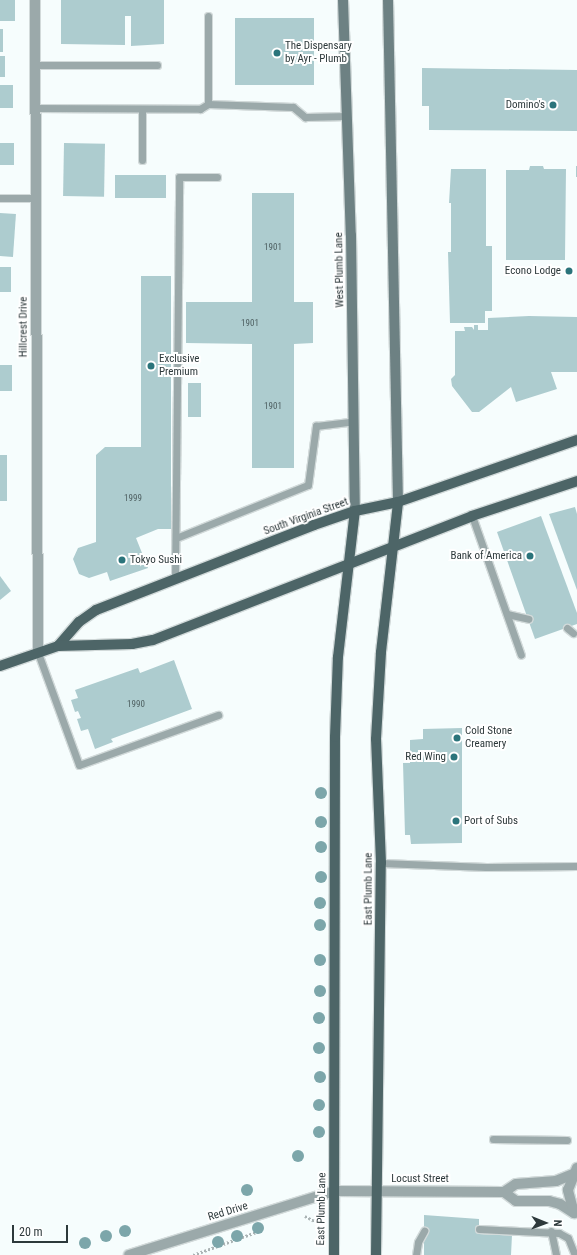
<!DOCTYPE html>
<style>
body{margin:0}
#map{position:relative;width:577px;height:1255px;overflow:hidden;background:#f6fdfd;font-family:"Roboto Condensed",sans-serif}
div>[style]{position:absolute}
.building>*{inset:0;background:#adcccf;transform-origin:0 0}
.path>*{height:2.5px;margin-top:-1.25px;transform-origin:0;background:repeating-linear-gradient(90deg,#abb4b5 0 2px,transparent 0 4px)}
.roads{filter:drop-shadow(1px 0 #d2dada) drop-shadow(-1px 0 #d2dada) drop-shadow(0 1px #d2dada) drop-shadow(0 -1px #d2dada)}
.service>*{height:7px;margin:-3.5px;padding:0 3.5px;transform-origin:3.5px;border-radius:3.5px;background:#9ba9aa}
.minor>*{height:10px;margin:-5px;padding:0 5px;transform-origin:5px;border-radius:5px;background:#9ba9aa}
.secondary>*{height:10px;margin:-5px;padding:0 5px;transform-origin:5px;border-radius:5px;background:#6d8183}
.primary>*{height:10px;margin:-5px;padding:0 5px;transform-origin:5px;border-radius:5px;background:#4d6567}
.trees>*{width:12px;height:12px;margin:-6px;border-radius:50%;background:#7ca6aa}
.dots>*{width:11px;height:11px;translate:-50% -50%;box-sizing:border-box;border:2px solid #fff;border-radius:50%}
span{translate:-50% -50%;white-space:nowrap;text-align:center;line-height:1.15;-webkit-text-stroke:4px #fff;paint-order:stroke}
.number-label{font-size:9px;color:#4d5e60}
.number-label span{-webkit-text-stroke-width:0}
.poi-label{font-size:11px;color:#2d393b}
.left{translate:0 -50%;text-align:left}
.right{translate:-100% -50%;text-align:right}
.street-label{font-size:11px;color:#2d393b}
.north{position:absolute;left:525px;top:1203px;width:40px;height:40px;-webkit-text-stroke:3px #fff;paint-order:stroke;rotate:91deg;font-size:11px;font-weight:700;line-height:16px;text-align:center;color:#2d393b}
.north::after{content:'';display:block;margin:auto;width:14px;height:18px;background:#2d393b;clip-path:polygon(50% 0,100% 100%,50% 72%,0 100%)}
.scale{position:absolute;left:12px;top:1225px;width:56px;height:18px;box-sizing:border-box;border:2px solid #2d393b;border-top:0;padding-left:5px;font-size:12px;line-height:14px;white-space:nowrap;color:#2d393b;-webkit-text-stroke:3px #fff;paint-order:stroke}
</style>
<div id="map">
<div class="building">
<i style="left:0;top:0;width:15px;height:21px"></i>
<i style="clip-path:polygon(61px 0,164px 0,164px 44px,131px 46px,131px 16px,125px 16px,125px 45px,61px 44px)"></i>
<i style="left:235px;top:18px;width:79px;height:67px"></i>
<i style="left:0;top:29px;width:3px;height:23px"></i>
<i style="left:0;top:56px;width:5px;height:21px"></i>
<i style="clip-path:polygon(422px 68px,577px 70px,577px 131px,429px 130px,429px 106px,422px 106px)"></i>
<i style="left:0;top:85px;width:13px;height:23px"></i>
<i style="left:0;top:143px;width:14px;height:22px"></i>
<i style="left:64px;top:143px;width:41px;height:53px;rotate:1deg"></i>
<i style="clip-path:polygon(530px 166px,543px 166px,544px 169px,566px 169px,565px 260px,506px 260px,506px 170px,529px 170px)"></i>
<i style="left:576px;top:166px;width:1px;height:11px"></i>
<i style="clip-path:polygon(451px 169px,486px 169px,486px 246px,492px 246px,492px 311px,485px 311px,485px 323px,450px 323px,448px 252px,451px 252px,451px 203px,449px 203px)"></i>
<i style="left:115px;top:175px;width:51px;height:23px"></i>
<i style="clip-path:polygon(252px 193px,294px 193px,294px 302px,313px 302px,313px 343px,294px 344px,294px 468px,252px 468px,252px 344px,186px 343px,186px 302px,252px 302px)"></i>
<i style="left:0;top:213px;width:16px;height:43px;rotate:4deg"></i>
<i style="left:0;top:267px;width:11px;height:25px"></i>
<i style="clip-path:polygon(141px 276px,171px 276px,171px 529px,158px 529px,136px 538px,148px 568px,110px 581px,107px 572px,89px 578px,79px 574px,73px 559px,78px 548px,96px 542px,96px 455px,105px 447px,141px 447px)"></i>
<i style="clip-path:polygon(529px 316px,577px 317px,577px 372px,551px 372px,557px 389px,516px 402px,511px 387px,479px 412px,472px 412px,452px 386px,451px 379px,455px 375px,455px 331px,465px 331px,464px 327px,472px 327px,474px 330px,474px 325px,478px 325px,478px 330px,488px 330px,488px 318px)"></i>
<i style="left:0;top:365px;width:12px;height:26px"></i>
<i style="left:188px;top:383px;width:13px;height:34px"></i>
<i style="left:0;top:455px;width:7px;height:46px"></i>
<i style="clip-path:polygon(575px 507px,577px 514px,577px 590px,549px 514px)"></i>
<i style="clip-path:polygon(541px 516px,577px 613px,577px 624px,535px 639px,497px 532px)"></i>
<i style="clip-path:polygon(0 576px,11px 591px,0 600px)"></i>
<i style="clip-path:polygon(174px 660px,192px 709px,111px 739px,113px 742px,95px 749px,88px 729px,81px 731px,77px 719px,81px 718px,78px 711px,75px 712px,71px 700px,78px 698px,75px 690px,138px 668px,140px 673px)"></i>
<i style="clip-path:polygon(462px 728px,462px 843px,411px 844px,410px 835px,405px 835px,403px 763px,410px 763px,410px 740px,423px 739px,423px 729px)"></i>
<i style="clip-path:polygon(424px 1215px,479px 1219px,479px 1234px,512px 1235px,511px 1255px,424px 1255px)"></i>
</div>
<div class="path">
<i style="left:305px;top:1216px;width:11px;rotate:27deg"></i>
<i style="left:193px;top:1255px;width:73px;rotate:-19.9deg"></i>
</div>
<div class="roads">
<div class="service">
<i style="left:208px;top:16px;width:88px;rotate:90deg"></i>
<i style="left:208px;top:104px;width:85px;rotate:2deg"></i>
<i style="left:293px;top:107px;width:16px;rotate:40deg"></i>
<i style="left:305px;top:117px;width:42px;rotate:-1.4deg"></i>
<i style="left:35px;top:65px;width:122px"></i>
<i style="left:35px;top:108px;width:165px;rotate:0.3deg"></i>
<i style="left:200px;top:109px;width:9px;rotate:-32deg"></i>
<i style="left:142px;top:160px;width:51px;rotate:-90deg"></i>
<i style="left:0;top:198px;width:36px"></i>
<i style="left:472px;top:516px;width:147px;rotate:70.6deg"></i>
<i style="left:176px;top:538px;width:142px;rotate:-21.9deg"></i>
<i style="left:308px;top:485px;width:60px;rotate:-82.3deg"></i>
<i style="left:316px;top:426px;width:38px;rotate:-7deg"></i>
<i style="left:175px;top:579px;width:402px;rotate:-89.4deg"></i>
<i style="left:179px;top:177px;width:38px"></i>
<i style="left:507px;top:614px;width:22px;rotate:13deg"></i>
<i style="left:567px;top:628px;width:8px;rotate:40deg"></i>
<i style="left:38px;top:653px;width:119px;rotate:69.9deg"></i>
<i style="left:79px;top:765px;width:148px;rotate:-19.8deg"></i>
<i style="left:381px;top:863px;width:105px;rotate:2.2deg"></i>
<i style="left:486px;top:867px;width:91px;rotate:-0.6deg"></i>
<i style="left:493px;top:1139px;width:74px;rotate:0.8deg"></i>
<i style="left:479px;top:1229px;width:80px;rotate:2.9deg"></i>
<i style="left:559px;top:1233px;width:10px;rotate:29deg"></i>
<i style="left:568px;top:1238px;width:18px;rotate:68deg"></i>
<i style="left:551px;top:1231px;width:25px;rotate:78deg"></i>
<i style="left:416px;top:1255px;width:13px;rotate:-81deg"></i>
<i style="left:418px;top:1242px;width:13px;rotate:-61deg"></i>
</div>
<div class="minor">
<i style="left:35px;top:0;width:653px;rotate:89.74deg"></i>
<i style="left:504px;top:1192px;width:15px;rotate:37deg"></i>
<i style="left:516px;top:1201px;width:33px"></i>
<i style="left:549px;top:1201px;width:11px;rotate:15deg"></i>
<i style="left:560px;top:1204px;width:17px;rotate:33deg"></i>
<i style="left:574px;top:1213px;width:24px;rotate:-105deg"></i>
<i style="left:568px;top:1190px;width:24px;rotate:-68deg"></i>
<i style="left:129px;top:1255px;width:215px;rotate:-17.3deg"></i>
<i style="left:334px;top:1191px;width:170px;rotate:0.3deg"></i>
<i style="left:504px;top:1192px;width:14px;rotate:-34deg"></i>
<i style="left:516px;top:1184px;width:40px;rotate:-4.3deg"></i>
<i style="left:556px;top:1181px;width:18px;rotate:-22deg"></i>
</div>
<div class="secondary">
<i style="left:343px;top:0;width:235px;rotate:88.1deg"></i>
<i style="left:351px;top:235px;width:276px;rotate:89.2deg"></i>
<i style="left:388px;top:0;width:502px;rotate:88.86deg"></i>
</div>
<div class="primary">
<i style="left:58px;top:646px;width:32px;rotate:-49deg"></i>
<i style="left:79px;top:622px;width:21px;rotate:-35deg"></i>
<i style="left:96px;top:610px;width:234px;rotate:-21.3deg"></i>
<i style="left:314px;top:525px;width:43px;rotate:-18.9deg"></i>
<i style="left:355px;top:511px;width:44px;rotate:-11.8deg"></i>
<i style="left:398px;top:502px;width:189px;rotate:-19.1deg"></i>
<i style="left:0;top:666px;width:61px;rotate:-19deg"></i>
<i style="left:58px;top:646px;width:74px;rotate:-1.5deg"></i>
<i style="left:132px;top:644px;width:21px;rotate:-11deg"></i>
<i style="left:153px;top:640px;width:342px;rotate:-21.2deg"></i>
<i style="left:472px;top:516px;width:111px;rotate:-18.4deg"></i>
<i style="left:334px;top:1255px;width:518px;rotate:-89.89deg"></i>
<i style="left:335px;top:737px;width:80px;rotate:-87.9deg"></i>
<i style="left:338px;top:657px;width:147px;rotate:-83.4deg"></i>
<i style="left:376px;top:1255px;width:392px;rotate:-89.3deg"></i>
<i style="left:381px;top:863px;width:124px;rotate:-92.3deg"></i>
<i style="left:376px;top:739px;width:87px;rotate:-86.7deg"></i>
<i style="left:381px;top:652px;width:151px;rotate:-83.5deg"></i>
</div>
</div>
<div class="trees">
<i style="left:321px;top:793px"></i>
<i style="left:321px;top:822px"></i>
<i style="left:321px;top:847px"></i>
<i style="left:321px;top:877px"></i>
<i style="left:320px;top:903px"></i>
<i style="left:320px;top:925px"></i>
<i style="left:320px;top:960px"></i>
<i style="left:320px;top:991px"></i>
<i style="left:319px;top:1018px"></i>
<i style="left:319px;top:1048px"></i>
<i style="left:320px;top:1077px"></i>
<i style="left:319px;top:1105px"></i>
<i style="left:319px;top:1132px"></i>
<i style="left:298px;top:1156px"></i>
<i style="left:247px;top:1190px"></i>
<i style="left:258px;top:1228px"></i>
<i style="left:125px;top:1231px"></i>
<i style="left:106px;top:1236px"></i>
<i style="left:237px;top:1236px"></i>
<i style="left:218px;top:1242px"></i>
<i style="left:85px;top:1243px"></i>
</div>
<div class="dots">
<i style="left:277px;top:53px;background:#2b747b"></i>
<i style="left:553px;top:105px;background:#2b747b"></i>
<i style="left:569px;top:271px;background:#2b747b"></i>
<i style="left:151px;top:366px;background:#2b747b"></i>
<i style="left:530px;top:556px;background:#2b747b"></i>
<i style="left:122px;top:560px;background:#2b747b"></i>
<i style="left:457px;top:738px;background:#2b747b"></i>
<i style="left:454px;top:757px;background:#2b747b"></i>
<i style="left:456px;top:821px;background:#2b747b"></i>
</div>
<div class="number-label">
<span style="left:273px;top:247px">1901</span>
<span style="left:250px;top:323px">1901</span>
<span style="left:273px;top:406px">1901</span>
<span style="left:133px;top:498px">1999</span>
<span style="left:136px;top:704px">1990</span>
</div>
<div class="poi-label">
<span class="left" style="left:285px;top:53px">The Dispensary<br>by Ayr - Plumb</span>
<span class="right" style="left:545px;top:105px">Domino's</span>
<span class="right" style="left:561px;top:271px">Econo Lodge</span>
<span class="left" style="left:159px;top:366px">Exclusive<br>Premium</span>
<span class="right" style="left:522px;top:556px">Bank of America</span>
<span class="left" style="left:130px;top:560px">Tokyo Sushi</span>
<span class="left" style="left:465px;top:738px">Cold Stone<br>Creamery</span>
<span class="right" style="left:446px;top:757px">Red Wing</span>
<span class="left" style="left:464px;top:821px">Port of Subs</span>
</div>
<div class="street-label">
<span style="left:340px;top:270px;rotate:-91deg">West Plumb Lane</span>
<span style="left:24px;top:327px;rotate:-90deg">Hillcrest Drive</span>
<span style="left:306px;top:517px;rotate:-20deg">South Virginia Street</span>
<span style="left:369px;top:889px;rotate:-90deg">East Plumb Lane</span>
<span style="left:420px;top:1179px">Locust Street</span>
<span style="left:322px;top:1209px;rotate:-89deg">East Plumb Lane</span>
<span style="left:228px;top:1212px;rotate:-17deg">Red Drive</span>
</div>
<div class="north">N</div>
<div class="scale">20 m</div>
</div>
